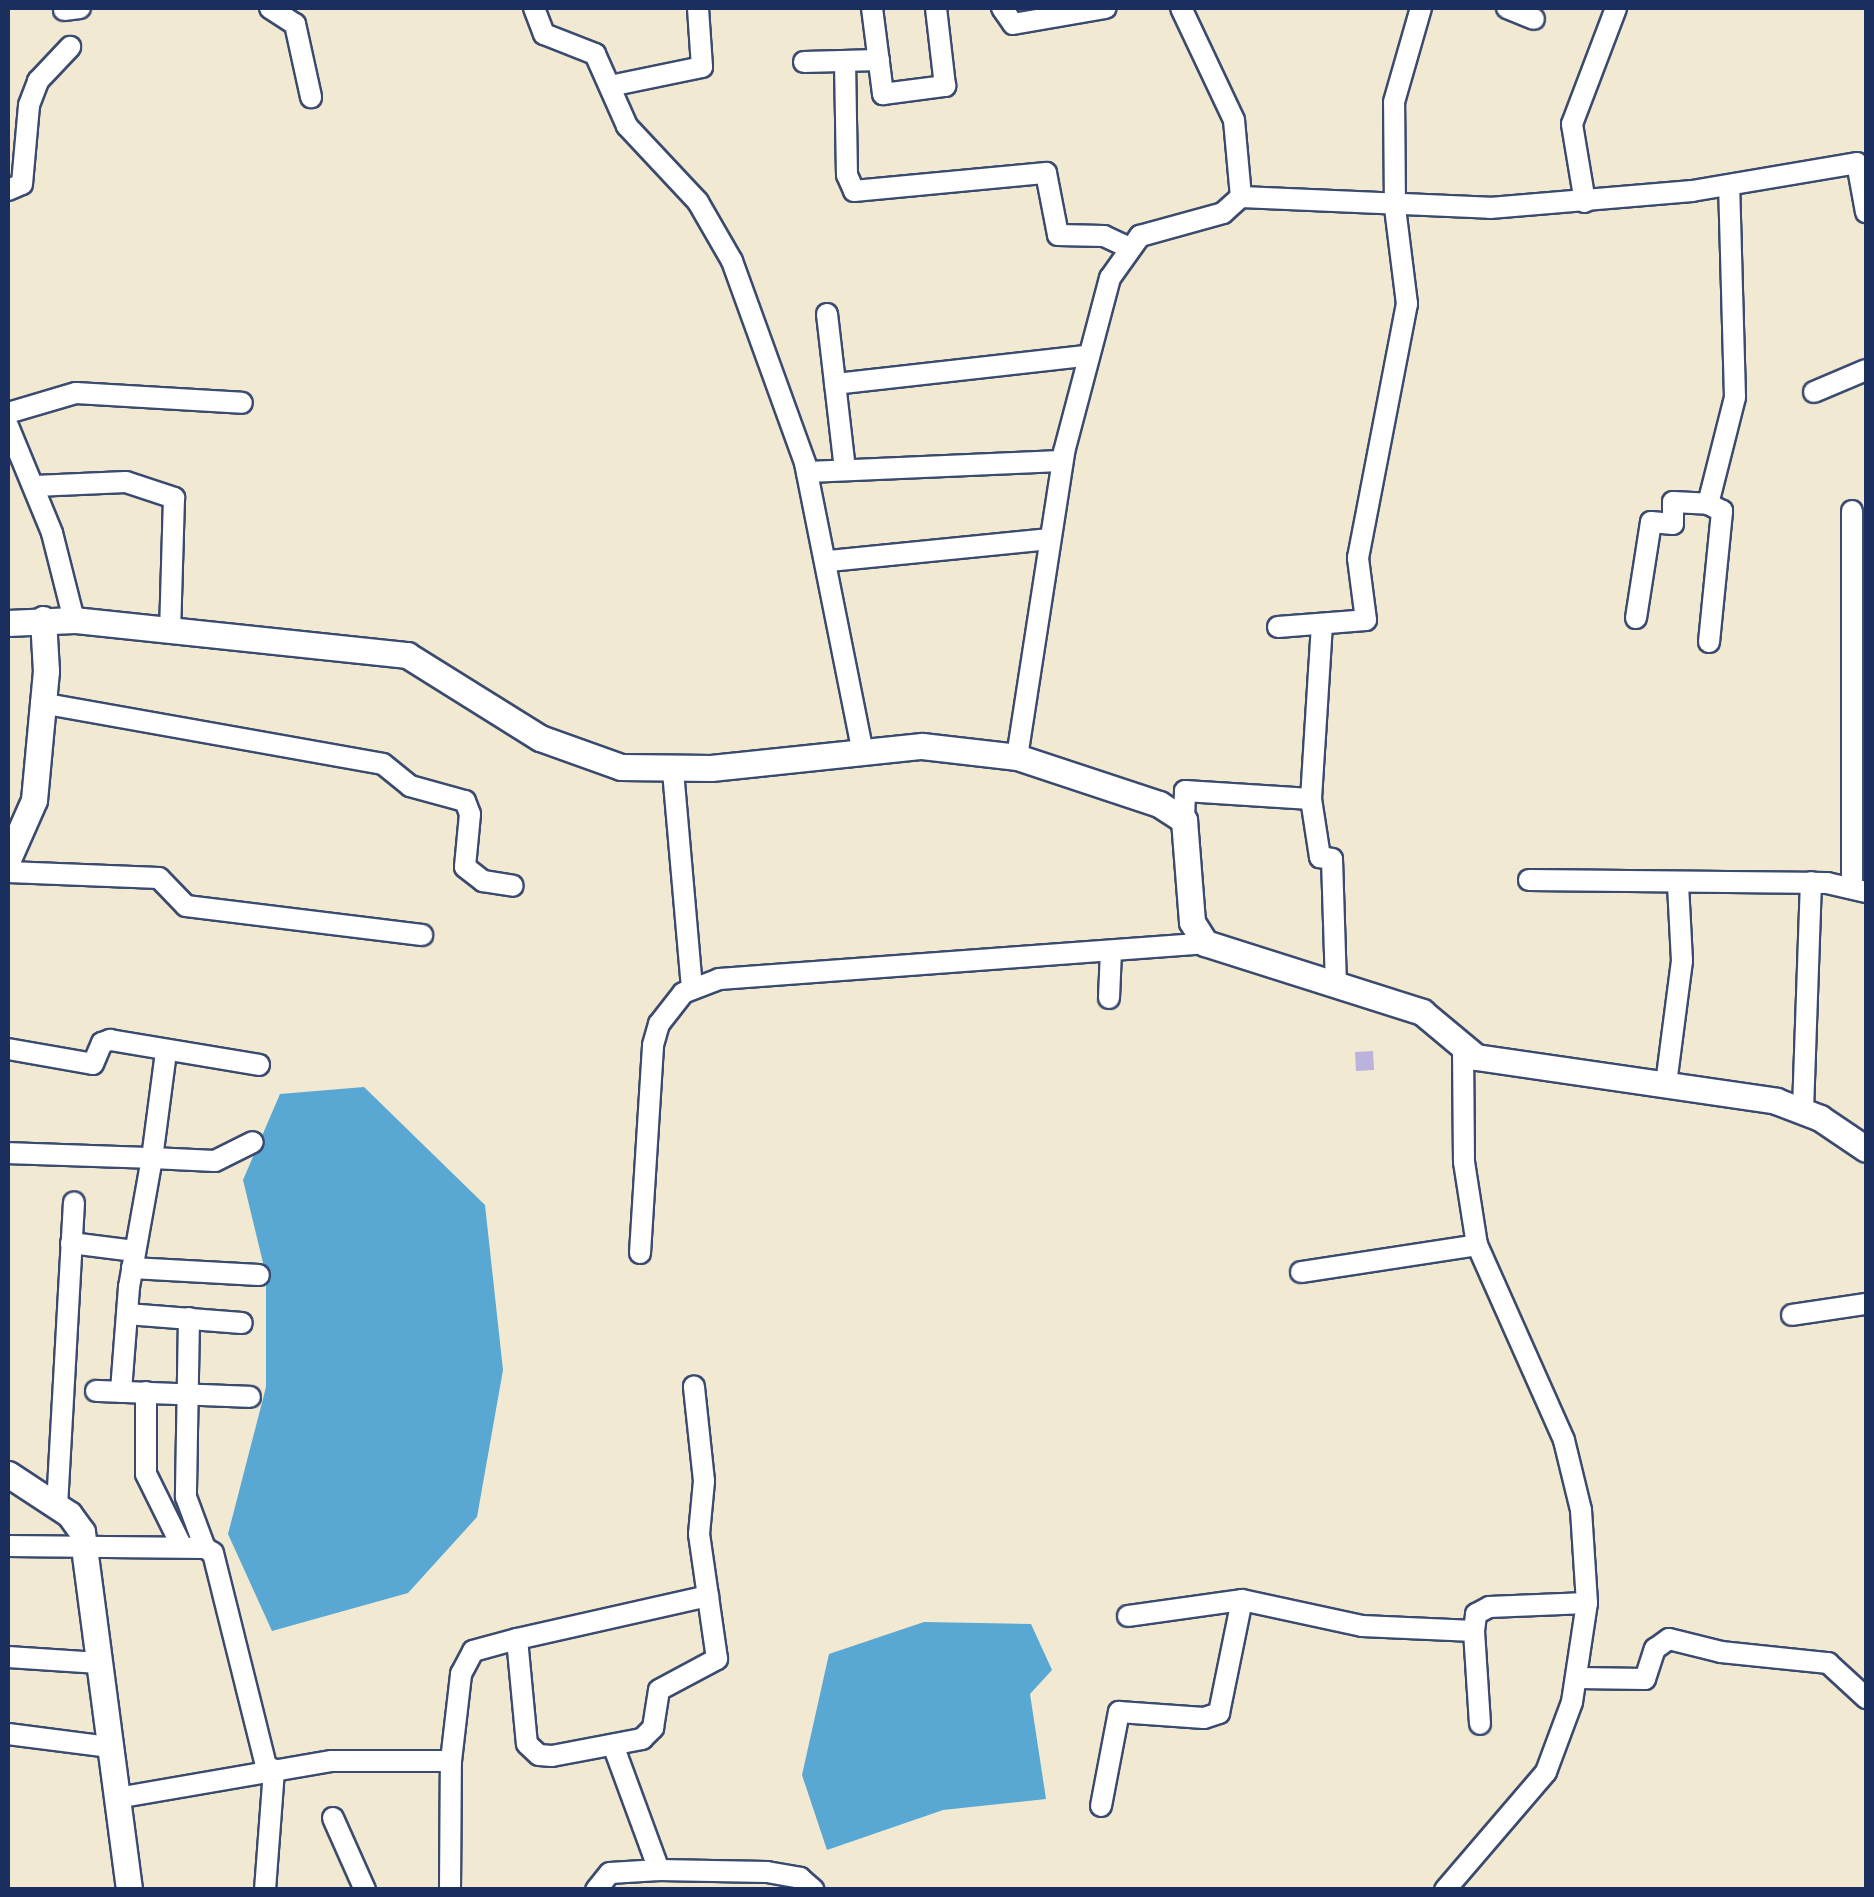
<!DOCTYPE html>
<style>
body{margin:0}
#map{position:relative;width:1874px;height:1897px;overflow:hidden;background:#f1e9d1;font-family:"Gochi Hand",sans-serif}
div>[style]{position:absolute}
.water>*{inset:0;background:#59a7d3}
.building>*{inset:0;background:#bcb3dd;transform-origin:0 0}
.roads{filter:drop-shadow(2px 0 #3b4b6f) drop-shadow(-2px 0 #3b4b6f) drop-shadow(0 2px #3b4b6f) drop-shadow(0 -2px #3b4b6f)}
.minor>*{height:20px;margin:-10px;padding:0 10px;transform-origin:10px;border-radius:10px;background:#fff}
.tertiary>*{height:25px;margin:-12.5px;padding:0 12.5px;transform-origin:12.5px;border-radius:12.5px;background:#fff}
span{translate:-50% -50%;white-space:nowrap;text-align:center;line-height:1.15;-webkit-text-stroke:8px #fff;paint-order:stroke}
.frame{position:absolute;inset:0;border:10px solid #1b2f5e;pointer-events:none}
</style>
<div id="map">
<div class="water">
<i style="clip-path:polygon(364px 1087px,485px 1205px,503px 1370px,477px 1517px,408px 1593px,272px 1631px,228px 1534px,266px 1387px,266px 1275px,243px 1180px,280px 1094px)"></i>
<i style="clip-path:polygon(924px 1622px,1031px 1624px,1052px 1670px,1030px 1694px,1046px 1799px,943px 1810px,827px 1850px,802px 1775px,829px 1654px)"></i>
</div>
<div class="building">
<i style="left:1373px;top:1051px;width:19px;height:18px;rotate:87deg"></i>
</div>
<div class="roads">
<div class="minor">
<i style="left:270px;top:8px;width:30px;rotate:33deg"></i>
<i style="left:295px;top:24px;width:75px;rotate:77.6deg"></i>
<i style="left:534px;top:8px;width:28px;rotate:69deg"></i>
<i style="left:544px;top:34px;width:55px;rotate:21.4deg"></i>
<i style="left:595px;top:54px;width:79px;rotate:66deg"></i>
<i style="left:627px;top:126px;width:104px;rotate:46.9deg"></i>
<i style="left:698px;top:202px;width:68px;rotate:60deg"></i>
<i style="left:732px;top:261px;width:215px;rotate:70.1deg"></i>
<i style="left:805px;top:463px;width:295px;rotate:78.7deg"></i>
<i style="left:872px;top:8px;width:87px;rotate:82.7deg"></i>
<i style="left:883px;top:94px;width:63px;rotate:-7.4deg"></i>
<i style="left:945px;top:86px;width:79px;rotate:-96.6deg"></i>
<i style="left:1002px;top:8px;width:19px;rotate:55deg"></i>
<i style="left:1013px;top:24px;width:94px;rotate:-9.8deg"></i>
<i style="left:1507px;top:8px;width:29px;rotate:22deg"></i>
<i style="left:64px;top:10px;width:16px;rotate:-7deg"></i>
<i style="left:845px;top:61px;width:114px;rotate:89deg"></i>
<i style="left:847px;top:175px;width:17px;rotate:66deg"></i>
<i style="left:854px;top:191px;width:193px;rotate:-5.4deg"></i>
<i style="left:1046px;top:173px;width:63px;rotate:79deg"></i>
<i style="left:1058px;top:235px;width:46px;rotate:1.2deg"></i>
<i style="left:1104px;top:236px;width:26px;rotate:25deg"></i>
<i style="left:804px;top:62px;width:75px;rotate:-1.5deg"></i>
<i style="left:610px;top:86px;width:94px;rotate:-11.7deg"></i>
<i style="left:702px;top:67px;width:59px;rotate:-93.9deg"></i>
<i style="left:8px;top:190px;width:15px;rotate:-23deg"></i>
<i style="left:22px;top:184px;width:79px;rotate:-84.9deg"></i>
<i style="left:29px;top:105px;width:26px;rotate:-69deg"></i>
<i style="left:38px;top:81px;width:47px;rotate:-46.7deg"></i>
<i style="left:1241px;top:197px;width:249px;rotate:2.5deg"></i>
<i style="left:1490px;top:208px;width:203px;rotate:-4.8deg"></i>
<i style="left:1692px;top:191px;width:167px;rotate:-9.6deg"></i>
<i style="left:1857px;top:163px;width:50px;rotate:79.6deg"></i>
<i style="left:1585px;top:202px;width:79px;rotate:-99.5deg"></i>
<i style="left:1572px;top:124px;width:124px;rotate:-69.2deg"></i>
<i style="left:827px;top:314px;width:157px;rotate:83.4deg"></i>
<i style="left:835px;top:384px;width:253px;rotate:-6.4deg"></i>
<i style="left:1814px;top:392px;width:56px;rotate:-22.9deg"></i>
<i style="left:8px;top:413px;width:71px;rotate:-16.4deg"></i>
<i style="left:76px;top:393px;width:166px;rotate:3.4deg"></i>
<i style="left:8px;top:426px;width:116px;rotate:67.6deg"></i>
<i style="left:52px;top:533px;width:90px;rotate:75.8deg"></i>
<i style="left:807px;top:472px;width:255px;rotate:-2.5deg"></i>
<i style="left:35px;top:486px;width:91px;rotate:-2.5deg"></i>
<i style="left:126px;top:482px;width:51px;rotate:18.4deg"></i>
<i style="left:174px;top:498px;width:134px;rotate:91.7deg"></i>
<i style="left:829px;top:561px;width:222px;rotate:-5.7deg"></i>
<i style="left:1636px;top:618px;width:97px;rotate:-81.1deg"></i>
<i style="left:1651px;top:522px;width:22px;rotate:5deg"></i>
<i style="left:1673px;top:524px;width:22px;rotate:-90deg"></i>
<i style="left:1673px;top:502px;width:35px;rotate:3deg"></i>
<i style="left:1278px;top:627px;width:88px;rotate:-4.5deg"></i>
<i style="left:1366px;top:620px;width:63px;rotate:-97.4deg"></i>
<i style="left:1358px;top:558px;width:259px;rotate:-79.1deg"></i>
<i style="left:1407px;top:304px;width:97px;rotate:-97.1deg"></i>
<i style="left:1395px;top:208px;width:106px;rotate:-90.5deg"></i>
<i style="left:1394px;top:102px;width:98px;rotate:-74deg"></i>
<i style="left:1709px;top:642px;width:132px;rotate:-84.3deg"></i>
<i style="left:1722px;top:511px;width:16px;rotate:-153deg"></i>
<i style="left:1708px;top:504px;width:110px;rotate:-75.8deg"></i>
<i style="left:1735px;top:397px;width:212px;rotate:-91.6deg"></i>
<i style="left:41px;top:703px;width:347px;rotate:10.1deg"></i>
<i style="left:383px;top:764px;width:35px;rotate:39deg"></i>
<i style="left:410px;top:786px;width:57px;rotate:15.3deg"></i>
<i style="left:465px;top:801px;width:14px;rotate:69deg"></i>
<i style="left:470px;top:814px;width:53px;rotate:95.4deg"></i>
<i style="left:465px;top:867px;width:23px;rotate:38deg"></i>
<i style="left:483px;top:881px;width:30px;rotate:9deg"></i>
<i style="left:1017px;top:757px;width:309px;rotate:-81.2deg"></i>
<i style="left:1064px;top:452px;width:180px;rotate:-75.2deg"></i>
<i style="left:1110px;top:278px;width:52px;rotate:-54.5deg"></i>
<i style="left:1140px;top:236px;width:86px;rotate:-15.5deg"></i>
<i style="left:1223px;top:213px;width:24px;rotate:-42deg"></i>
<i style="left:1241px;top:197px;width:77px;rotate:-95.2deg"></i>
<i style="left:1234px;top:120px;width:124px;rotate:-115.3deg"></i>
<i style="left:673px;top:771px;width:218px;rotate:85deg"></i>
<i style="left:1311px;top:799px;width:59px;rotate:81.2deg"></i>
<i style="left:1320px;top:857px;width:12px;rotate:9deg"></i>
<i style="left:1332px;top:859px;width:128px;rotate:88.2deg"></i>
<i style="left:1184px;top:820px;width:29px;rotate:-88deg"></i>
<i style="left:1185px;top:791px;width:126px;rotate:3.6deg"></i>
<i style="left:1311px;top:799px;width:175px;rotate:-86.4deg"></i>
<i style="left:8px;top:872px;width:151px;rotate:2.3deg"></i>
<i style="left:159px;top:878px;width:39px;rotate:46deg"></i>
<i style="left:186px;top:906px;width:238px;rotate:7deg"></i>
<i style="left:1529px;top:880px;width:298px;rotate:0.6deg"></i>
<i style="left:1827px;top:883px;width:40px;rotate:13deg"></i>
<i style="left:1852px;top:888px;width:377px;rotate:-90deg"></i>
<i style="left:1109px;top:998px;width:47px;rotate:-87.6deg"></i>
<i style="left:8px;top:1049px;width:86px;rotate:10deg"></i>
<i style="left:93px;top:1064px;width:23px;rotate:-67deg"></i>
<i style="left:102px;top:1043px;width:9px;rotate:-21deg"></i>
<i style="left:110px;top:1040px;width:151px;rotate:9.5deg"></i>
<i style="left:166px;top:1052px;width:107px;rotate:97.5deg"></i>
<i style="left:152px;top:1158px;width:63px;rotate:2.7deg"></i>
<i style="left:215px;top:1161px;width:42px;rotate:-26.6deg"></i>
<i style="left:1666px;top:1084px;width:124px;rotate:-82.6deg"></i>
<i style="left:1682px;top:961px;width:77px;rotate:-93deg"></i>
<i style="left:1803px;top:1110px;width:228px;rotate:-88deg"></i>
<i style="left:8px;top:1153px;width:144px;rotate:2deg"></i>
<i style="left:152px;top:1158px;width:131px;rotate:100.1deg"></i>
<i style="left:129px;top:1287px;width:105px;rotate:94.4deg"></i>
<i style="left:71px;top:1243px;width:64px;rotate:7.2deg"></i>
<i style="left:640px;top:1253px;width:208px;rotate:-86.4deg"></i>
<i style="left:653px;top:1045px;width:22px;rotate:-74deg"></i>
<i style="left:659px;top:1024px;width:39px;rotate:-52deg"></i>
<i style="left:683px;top:993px;width:39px;rotate:-21deg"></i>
<i style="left:719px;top:979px;width:487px;rotate:-4.2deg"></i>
<i style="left:132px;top:1268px;width:127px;rotate:3.2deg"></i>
<i style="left:1301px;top:1272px;width:178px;rotate:-8.7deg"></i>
<i style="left:127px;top:1314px;width:115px;rotate:4.5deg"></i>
<i style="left:1792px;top:1315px;width:75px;rotate:-8.5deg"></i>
<i style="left:189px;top:1318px;width:179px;rotate:91deg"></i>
<i style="left:186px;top:1497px;width:54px;rotate:69.6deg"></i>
<i style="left:96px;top:1391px;width:154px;rotate:2.2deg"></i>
<i style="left:146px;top:1392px;width:82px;rotate:90deg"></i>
<i style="left:146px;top:1474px;width:81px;rotate:63.7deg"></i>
<i style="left:57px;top:1506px;width:304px;rotate:-86.8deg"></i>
<i style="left:8px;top:1546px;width:197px;rotate:0.6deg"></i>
<i style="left:205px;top:1548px;width:9px;rotate:32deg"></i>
<i style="left:213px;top:1553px;width:224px;rotate:76deg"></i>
<i style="left:1128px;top:1616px;width:115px;rotate:-8deg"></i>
<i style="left:1474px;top:1631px;width:93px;rotate:86.3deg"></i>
<i style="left:517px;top:1639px;width:196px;rotate:-12.7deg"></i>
<i style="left:8px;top:1657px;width:91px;rotate:3.8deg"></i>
<i style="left:1578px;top:1678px;width:67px;rotate:0.9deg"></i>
<i style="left:1645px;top:1679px;width:32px;rotate:-72deg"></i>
<i style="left:1655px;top:1649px;width:17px;rotate:-36deg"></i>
<i style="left:1669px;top:1639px;width:54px;rotate:14deg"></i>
<i style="left:1721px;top:1652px;width:108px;rotate:5.9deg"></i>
<i style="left:1828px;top:1663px;width:52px;rotate:42.6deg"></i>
<i style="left:8px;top:1734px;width:103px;rotate:7.3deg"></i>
<i style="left:117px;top:1798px;width:218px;rotate:-9.8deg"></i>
<i style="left:332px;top:1761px;width:119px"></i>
<i style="left:1101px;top:1806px;width:96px;rotate:-79.2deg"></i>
<i style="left:1119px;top:1712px;width:85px;rotate:4deg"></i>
<i style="left:1204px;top:1718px;width:16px;rotate:-18deg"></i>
<i style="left:1219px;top:1713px;width:115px;rotate:-78.5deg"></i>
<i style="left:1242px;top:1600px;width:123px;rotate:12.2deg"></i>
<i style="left:1362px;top:1626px;width:112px;rotate:2.6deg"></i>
<i style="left:1474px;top:1631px;width:17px;rotate:-83deg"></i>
<i style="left:1476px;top:1614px;width:15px;rotate:-28deg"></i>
<i style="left:1489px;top:1607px;width:98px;rotate:-2.3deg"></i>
<i style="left:333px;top:1818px;width:79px;rotate:66deg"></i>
<i style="left:659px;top:1870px;width:108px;rotate:1.1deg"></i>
<i style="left:767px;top:1872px;width:34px;rotate:10deg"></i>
<i style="left:800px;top:1878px;width:18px;rotate:41deg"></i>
<i style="left:265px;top:1890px;width:121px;rotate:-85.7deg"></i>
<i style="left:450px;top:1890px;width:129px;rotate:-89.6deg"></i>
<i style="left:451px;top:1761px;width:88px;rotate:-83.4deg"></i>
<i style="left:461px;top:1674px;width:26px;rotate:-62deg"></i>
<i style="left:473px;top:1651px;width:46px;rotate:-15.3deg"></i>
<i style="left:517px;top:1639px;width:105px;rotate:84.6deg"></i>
<i style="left:527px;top:1744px;width:16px;rotate:43deg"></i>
<i style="left:539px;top:1755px;width:13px;rotate:4deg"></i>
<i style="left:552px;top:1756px;width:92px;rotate:-10.7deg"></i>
<i style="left:642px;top:1739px;width:16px;rotate:-45deg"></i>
<i style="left:653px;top:1728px;width:38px;rotate:-81deg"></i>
<i style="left:659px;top:1690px;width:66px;rotate:-28.1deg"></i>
<i style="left:717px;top:1659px;width:126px;rotate:-98.2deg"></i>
<i style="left:699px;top:1534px;width:53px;rotate:-84.6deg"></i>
<i style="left:704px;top:1481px;width:95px;rotate:-96.1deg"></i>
<i style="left:596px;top:1890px;width:22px;rotate:-51deg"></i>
<i style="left:610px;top:1873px;width:49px;rotate:-3.5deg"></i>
<i style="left:659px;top:1870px;width:133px;rotate:-110.2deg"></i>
<i style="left:1445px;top:1890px;width:155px;rotate:-49.4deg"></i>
<i style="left:1546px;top:1772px;width:75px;rotate:-69.6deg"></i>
<i style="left:1572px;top:1702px;width:100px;rotate:-81.4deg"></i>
<i style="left:1587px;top:1603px;width:93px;rotate:-93.7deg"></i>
<i style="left:1581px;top:1510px;width:72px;rotate:-103.7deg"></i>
<i style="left:1564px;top:1440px;width:214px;rotate:-114deg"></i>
<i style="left:1477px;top:1245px;width:84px;rotate:-98.9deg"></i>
<i style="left:1464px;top:1162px;width:111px;rotate:-90.5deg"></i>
</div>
<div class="tertiary">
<i style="left:8px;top:623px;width:66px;rotate:-2.6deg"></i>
<i style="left:74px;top:620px;width:335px;rotate:6deg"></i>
<i style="left:407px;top:655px;width:157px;rotate:32deg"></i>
<i style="left:540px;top:738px;width:86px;rotate:19.7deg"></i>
<i style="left:621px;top:767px;width:90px;rotate:0.6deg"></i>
<i style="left:711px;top:768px;width:212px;rotate:-6deg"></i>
<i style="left:922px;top:746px;width:96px;rotate:6.6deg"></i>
<i style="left:1017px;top:757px;width:150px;rotate:18.3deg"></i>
<i style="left:1159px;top:804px;width:30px;rotate:33deg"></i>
<i style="left:1184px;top:820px;width:102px;rotate:85.5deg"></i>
<i style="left:1192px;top:922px;width:25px;rotate:58deg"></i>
<i style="left:1205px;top:943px;width:228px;rotate:17.6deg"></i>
<i style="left:1422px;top:1012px;width:70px;rotate:39.8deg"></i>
<i style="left:1476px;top:1057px;width:303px;rotate:8.3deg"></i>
<i style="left:1776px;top:1101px;width:47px;rotate:21.1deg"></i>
<i style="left:1820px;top:1118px;width:55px;rotate:34deg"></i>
<i style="left:8px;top:859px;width:64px;rotate:-66.2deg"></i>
<i style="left:34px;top:800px;width:130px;rotate:-84.7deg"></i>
<i style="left:46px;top:671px;width:52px;rotate:-93.3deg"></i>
<i style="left:8px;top:1474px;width:73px;rotate:33.3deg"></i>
<i style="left:69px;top:1514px;width:22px;rotate:54deg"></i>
<i style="left:82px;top:1532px;width:361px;rotate:82.5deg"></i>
</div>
</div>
<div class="frame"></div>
</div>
